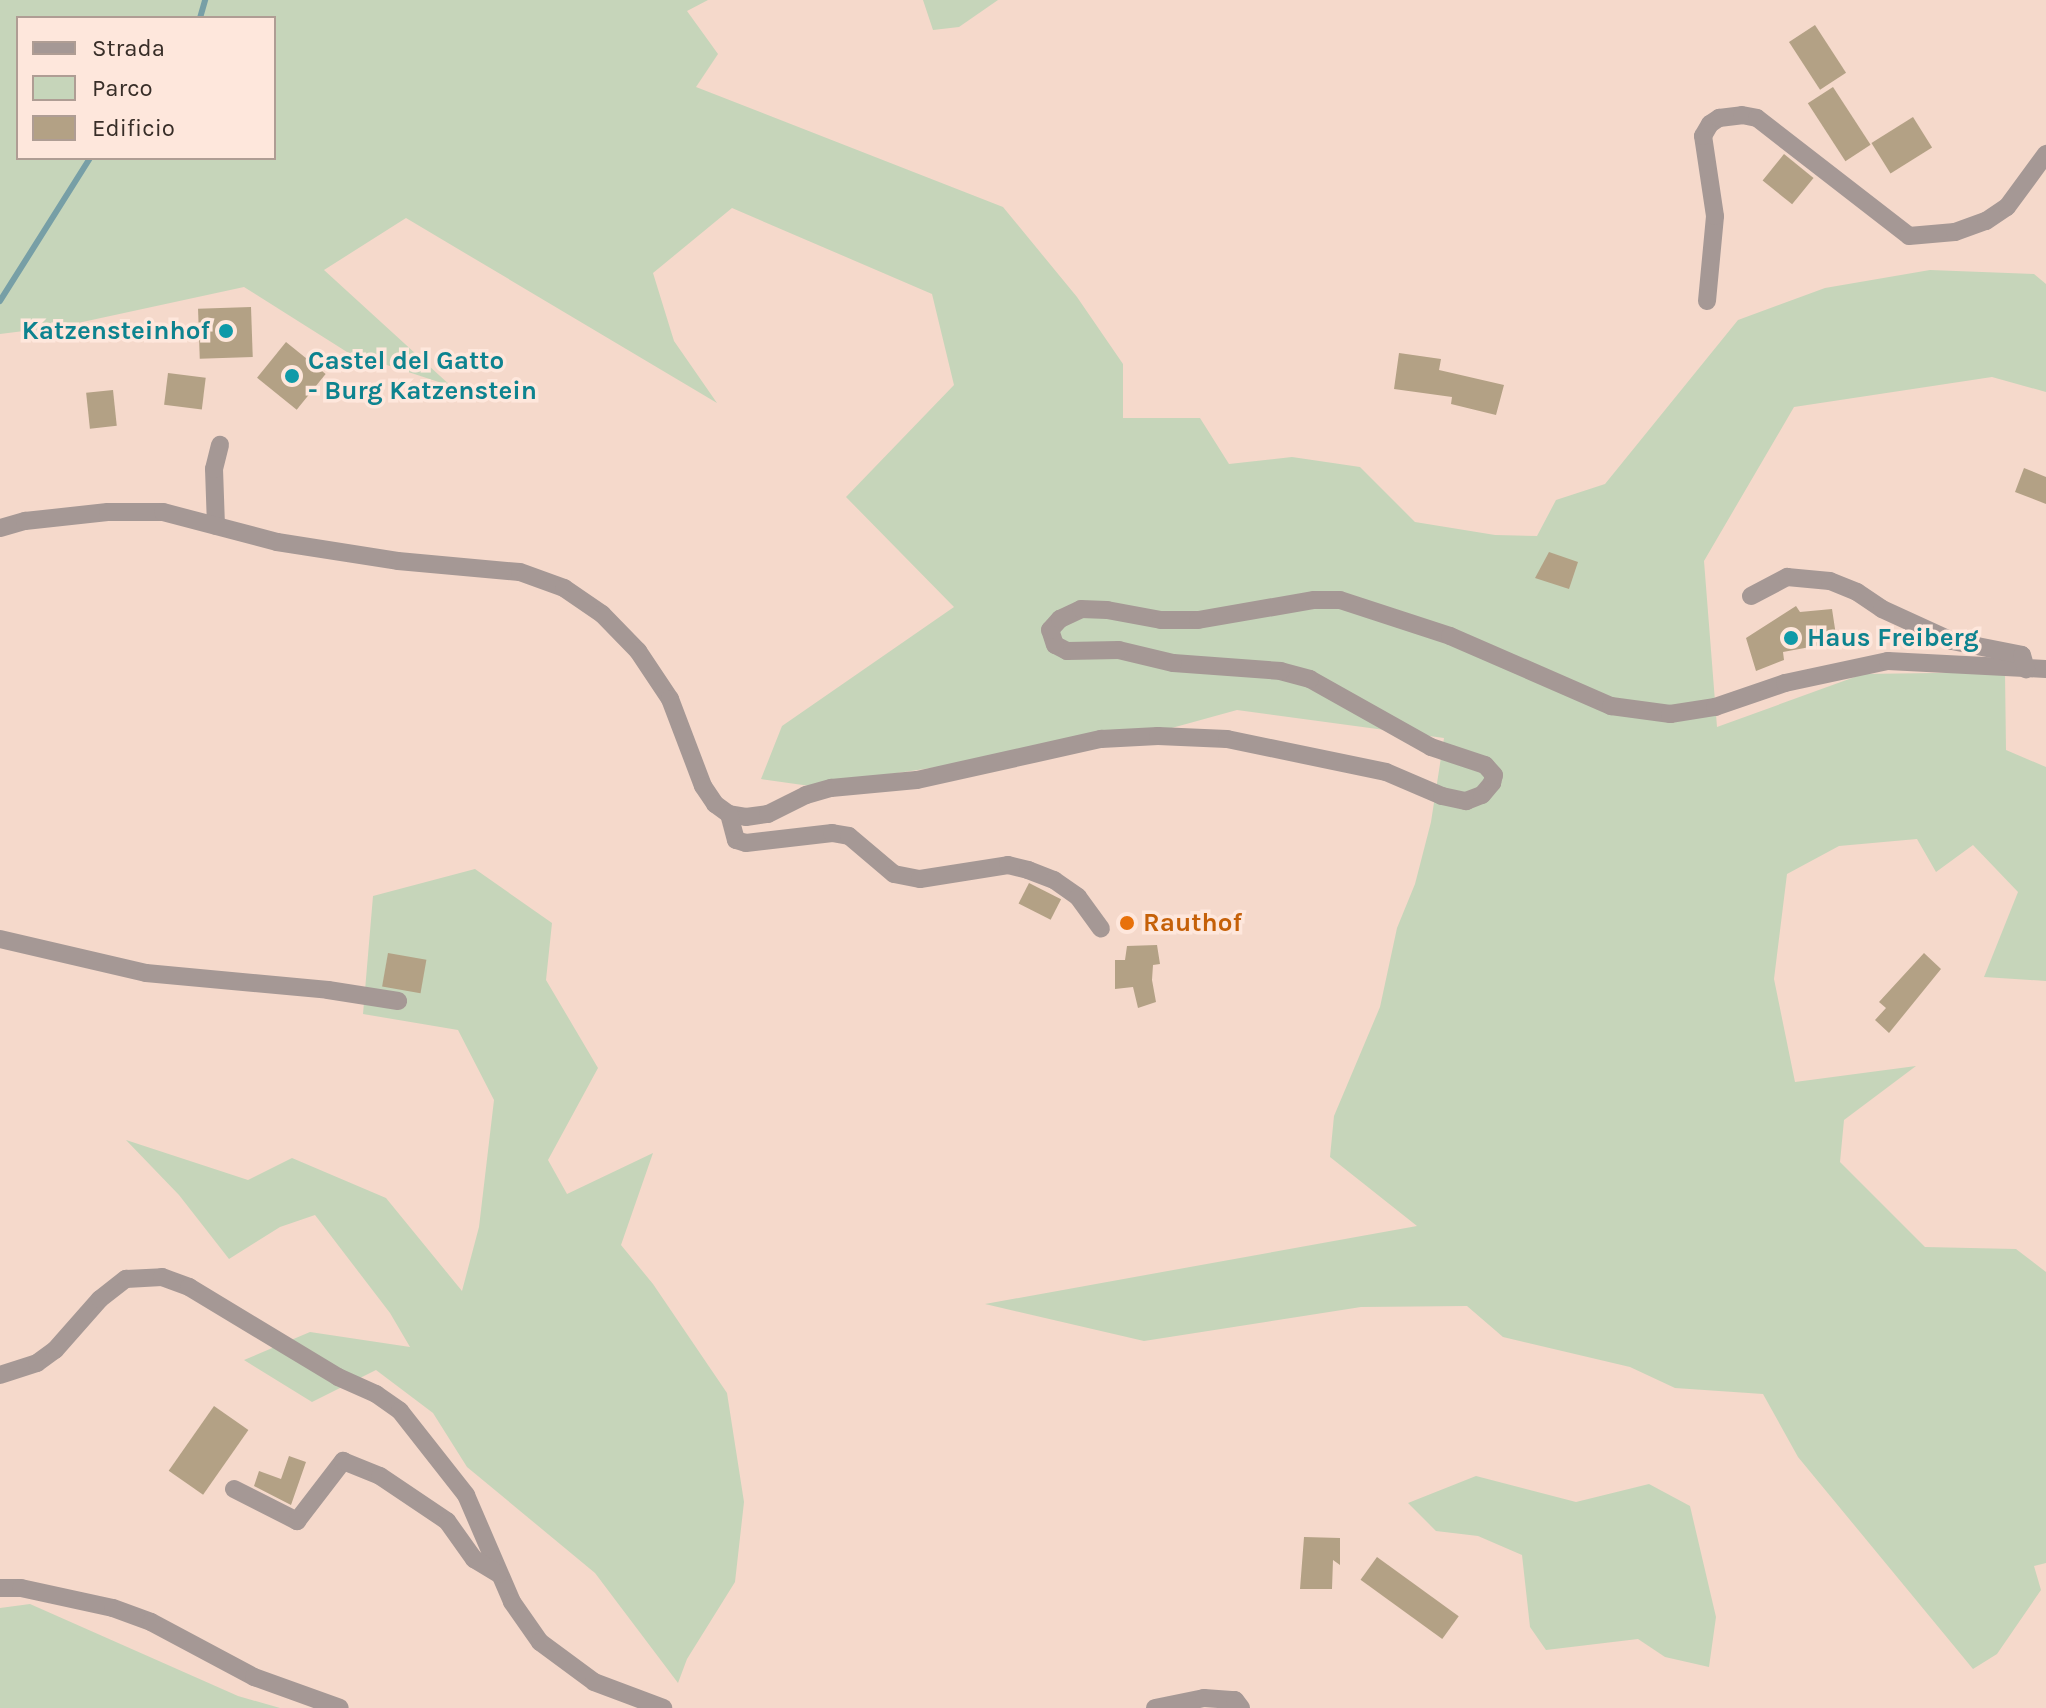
<!DOCTYPE html>
<style>
body{margin:0}
#map{position:relative;width:2046px;height:1708px;overflow:hidden;background:#f5d9cb;font-family:Karla,sans-serif}
div>[style]{position:absolute}
.green>*{inset:0;background:#c6d5ba}
.stream>*{height:6px;margin:-3px;padding:0 3px;transform-origin:3px;border-radius:3px;background:#779fa6}
.building>*{inset:0;background:#b3a185;transform-origin:0 0}
.minor>*{height:18px;margin:-9px;padding:0 9px;transform-origin:9px;border-radius:9px;background:#a59895}
.dots>*{width:22px;height:22px;translate:-50% -50%;box-sizing:border-box;border:4px solid #fee7dc;border-radius:50%}
span{translate:-50% -50%;white-space:nowrap;text-align:center;line-height:1.15;-webkit-text-stroke:7px #fee7dc;paint-order:stroke}
.culture-label{font-size:26px;color:#0d838f;font-weight:700}
.right{translate:-100% -50%;text-align:right}
.left{translate:0 -50%;text-align:left}
.food-label{font-size:26px;color:#c56008;font-weight:700}
.legend{position:absolute;left:16px;top:16px;width:260px;height:144px;box-sizing:border-box;background:#fee7dc;border:2px solid #af9d94;margin:0;padding:10px 14px;list-style:none;font-size:24px;color:#382e28}
.legend li{display:flex;align-items:center;gap:16px;height:40px}
.legend b{width:40px;border:2px solid #af9d94}
</style>
<div id="map">
<div class="green">
<i style="clip-path:polygon(evenodd,0 0,708px 0,687px 11px,718px 54px,696px 87px,1003px 207px,1077px 297px,1123px 364px,1123px 418px,1200px 418px,1229px 464px,1292px 457px,1360px 467px,1415px 522px,1495px 535px,1537px 536px,1556px 500px,1605px 484px,1738px 320px,1825px 288px,1930px 270px,2034px 274px,2046px 284px,2046px 392px,1992px 377px,1794px 407px,1704px 561px,1717px 727px,1863px 674px,2005px 672px,2006px 750px,2046px 767px,2046px 981px,1984px 977px,2018px 892px,1973px 845px,1936px 872px,1917px 839px,1839px 846px,1787px 874px,1774px 979px,1795px 1082px,1916px 1066px,1844px 1120px,1840px 1162px,1925px 1247px,2016px 1249px,2046px 1272px,2046px 1563px,2034px 1566px,2041px 1590px,1997px 1654px,1973px 1669px,1798px 1457px,1763px 1394px,1675px 1388px,1630px 1367px,1503px 1337px,1467px 1306px,1361px 1307px,1144px 1341px,985px 1304px,1417px 1226px,1330px 1157px,1334px 1116px,1380px 1007px,1397px 928px,1415px 884px,1431px 822px,1444px 738px,1237px 710px,1139px 737px,810px 786px,761px 779px,782px 726px,954px 607px,846px 497px,954px 385px,932px 294px,732px 208px,653px 273px,674px 341px,717px 403px,406px 218px,324px 270px,451px 386px,347px 352px,244px 287px,64px 326px,0 334px,0 0,18px 18px,274px 18px,274px 158px,18px 158px,18px 18px)"></i>
<i style="clip-path:polygon(923px 0,998px 0,959px 27px,933px 30px)"></i>
<i style="clip-path:polygon(475px 869px,552px 923px,546px 980px,598px 1068px,548px 1160px,567px 1194px,653px 1153px,621px 1245px,653px 1284px,727px 1393px,744px 1502px,735px 1582px,687px 1659px,678px 1683px,595px 1573px,467px 1467px,433px 1413px,376px 1370px,312px 1402px,244px 1360px,310px 1332px,410px 1347px,390px 1313px,315px 1215px,280px 1227px,229px 1259px,179px 1195px,126px 1140px,248px 1180px,292px 1158px,386px 1198px,462px 1291px,479px 1227px,494px 1100px,458px 1030px,363px 1014px,373px 896px)"></i>
<i style="clip-path:polygon(1476px 1476px,1576px 1502px,1649px 1484px,1690px 1506px,1716px 1617px,1709px 1667px,1665px 1657px,1638px 1639px,1546px 1650px,1530px 1627px,1522px 1555px,1478px 1536px,1436px 1531px,1408px 1503px)"></i>
<i style="clip-path:polygon(30px 1604px,238px 1696px,280px 1708px,0 1708px,0 1608px)"></i>
</div>
<div class="stream">
<i style="left:200px;top:18px;width:19px;rotate:-74deg"></i>
<i style="left:0;top:301px;width:169px;rotate:-57.8deg"></i>
</div>
<div class="building">
<i style="left:1815px;top:25px;width:57px;height:31px;rotate:57deg"></i>
<i style="left:1833px;top:87px;width:69px;height:30px;rotate:57deg"></i>
<i style="left:1913px;top:117px;width:36px;height:49px;rotate:58deg"></i>
<i style="left:1784px;top:154px;width:38px;height:34px;rotate:39deg"></i>
<i style="left:251px;top:307px;width:50px;height:53px;rotate:88deg"></i>
<i style="left:286px;top:342px;width:51px;height:46px;rotate:39deg"></i>
<i style="clip-path:polygon(1399px 353px,1441px 359px,1439px 370px,1504px 385px,1496px 415px,1451px 404px,1452px 397px,1394px 389px)"></i>
<i style="left:168px;top:373px;width:38px;height:32px;rotate:7deg"></i>
<i style="left:113px;top:390px;width:36px;height:27px;rotate:84deg"></i>
<i style="clip-path:polygon(2024px 468px,2046px 477px,2046px 504px,2015px 492px)"></i>
<i style="clip-path:polygon(1549px 552px,1578px 562px,1569px 589px,1535px 578px)"></i>
<i style="clip-path:polygon(1796px 606px,1800px 612px,1832px 609px,1837px 642px,1783px 652px,1784px 660px,1756px 671px,1746px 638px)"></i>
<i style="left:1029px;top:883px;width:36px;height:23px;rotate:27deg"></i>
<i style="clip-path:polygon(1157px 945px,1160px 964px,1153px 965px,1152px 980px,1156px 1002px,1138px 1008px,1133px 987px,1115px 989px,1115px 960px,1125px 960px,1127px 946px)"></i>
<i style="left:388px;top:953px;width:39px;height:34px;rotate:10deg"></i>
<i style="clip-path:polygon(1924px 953px,1941px 969px,1889px 1033px,1875px 1020px,1886px 1008px,1879px 1002px)"></i>
<i style="left:214px;top:1406px;width:42px;height:79px;rotate:35deg"></i>
<i style="clip-path:polygon(289px 1456px,306px 1462px,291px 1505px,254px 1486px,259px 1471px,281px 1479px)"></i>
<i style="clip-path:polygon(1304px 1537px,1340px 1538px,1340px 1565px,1333px 1560px,1332px 1589px,1300px 1589px)"></i>
<i style="left:1377px;top:1557px;width:101px;height:28px;rotate:36deg"></i>
</div>
<div class="minor">
<i style="left:1707px;top:301px;width:85px;rotate:-84.6deg"></i>
<i style="left:1715px;top:216px;width:81px;rotate:-98.5deg"></i>
<i style="left:1703px;top:136px;width:14px;rotate:-60deg"></i>
<i style="left:1710px;top:124px;width:11px;rotate:-34deg"></i>
<i style="left:1719px;top:118px;width:23px;rotate:-7deg"></i>
<i style="left:1742px;top:115px;width:15px;rotate:11deg"></i>
<i style="left:1757px;top:118px;width:192px;rotate:37.8deg"></i>
<i style="left:1909px;top:236px;width:46px;rotate:-5deg"></i>
<i style="left:1955px;top:232px;width:33px;rotate:-20deg"></i>
<i style="left:1986px;top:221px;width:25px;rotate:-34deg"></i>
<i style="left:2007px;top:207px;width:66px;rotate:-53.7deg"></i>
<i style="left:216px;top:526px;width:57px;rotate:-92deg"></i>
<i style="left:214px;top:469px;width:25px;rotate:-76deg"></i>
<i style="left:0;top:528px;width:26px;rotate:-16deg"></i>
<i style="left:25px;top:521px;width:83px;rotate:-6.2deg"></i>
<i style="left:108px;top:512px;width:55px"></i>
<i style="left:163px;top:512px;width:118px;rotate:14.7deg"></i>
<i style="left:277px;top:542px;width:122px;rotate:8.9deg"></i>
<i style="left:398px;top:561px;width:122px;rotate:5.2deg"></i>
<i style="left:520px;top:572px;width:47px;rotate:20deg"></i>
<i style="left:564px;top:588px;width:46px;rotate:34.4deg"></i>
<i style="left:602px;top:614px;width:52px;rotate:45.8deg"></i>
<i style="left:638px;top:651px;width:58px;rotate:56.3deg"></i>
<i style="left:670px;top:699px;width:93px;rotate:69.2deg"></i>
<i style="left:703px;top:786px;width:22px;rotate:56deg"></i>
<i style="left:715px;top:804px;width:17px;rotate:36deg"></i>
<i style="left:729px;top:814px;width:17px;rotate:10deg"></i>
<i style="left:746px;top:817px;width:22px;rotate:-8deg"></i>
<i style="left:768px;top:814px;width:42px;rotate:-26.6deg"></i>
<i style="left:806px;top:795px;width:26px;rotate:-16deg"></i>
<i style="left:831px;top:788px;width:86px;rotate:-5.3deg"></i>
<i style="left:917px;top:780px;width:189px;rotate:-12.6deg"></i>
<i style="left:1101px;top:739px;width:57px;rotate:-3deg"></i>
<i style="left:1158px;top:736px;width:69px;rotate:2.5deg"></i>
<i style="left:1227px;top:739px;width:162px;rotate:11.7deg"></i>
<i style="left:1386px;top:772px;width:61px;rotate:23.2deg"></i>
<i style="left:1442px;top:796px;width:25px;rotate:12deg"></i>
<i style="left:1466px;top:801px;width:17px;rotate:-21deg"></i>
<i style="left:1482px;top:795px;width:16px;rotate:-50deg"></i>
<i style="left:1492px;top:783px;width:8px;rotate:-76deg"></i>
<i style="left:1494px;top:775px;width:13px;rotate:-132deg"></i>
<i style="left:1485px;top:765px;width:57px;rotate:-161.6deg"></i>
<i style="left:1431px;top:747px;width:139px;rotate:-150.7deg"></i>
<i style="left:1310px;top:679px;width:30px;rotate:-165deg"></i>
<i style="left:1281px;top:671px;width:108px;rotate:-175.8deg"></i>
<i style="left:1173px;top:663px;width:56px;rotate:-166.5deg"></i>
<i style="left:1119px;top:650px;width:52px;rotate:178.9deg"></i>
<i style="left:1067px;top:651px;width:13px;rotate:-153deg"></i>
<i style="left:1055px;top:645px;width:16px;rotate:-108deg"></i>
<i style="left:1050px;top:630px;width:15px;rotate:-48deg"></i>
<i style="left:1060px;top:619px;width:23px;rotate:-25deg"></i>
<i style="left:1081px;top:609px;width:26px;rotate:2deg"></i>
<i style="left:1107px;top:610px;width:55px;rotate:10.5deg"></i>
<i style="left:1161px;top:620px;width:37px"></i>
<i style="left:1198px;top:620px;width:118px;rotate:-9.8deg"></i>
<i style="left:1314px;top:600px;width:26px"></i>
<i style="left:1340px;top:600px;width:116px;rotate:18.1deg"></i>
<i style="left:1450px;top:636px;width:176px;rotate:23.5deg"></i>
<i style="left:1611px;top:706px;width:60px;rotate:7.7deg"></i>
<i style="left:1670px;top:714px;width:46px;rotate:-8.8deg"></i>
<i style="left:1715px;top:707px;width:74px;rotate:-18.9deg"></i>
<i style="left:1785px;top:683px;width:105px;rotate:-12.1deg"></i>
<i style="left:1888px;top:661px;width:158px;rotate:2.9deg"></i>
<i style="left:1751px;top:596px;width:41px;rotate:-27.8deg"></i>
<i style="left:1787px;top:577px;width:43px;rotate:5.3deg"></i>
<i style="left:1830px;top:581px;width:29px;rotate:22deg"></i>
<i style="left:1857px;top:592px;width:30px;rotate:34deg"></i>
<i style="left:1882px;top:609px;width:77px;rotate:24.6deg"></i>
<i style="left:1952px;top:641px;width:71px;rotate:11.3deg"></i>
<i style="left:2022px;top:655px;width:15px;rotate:74deg"></i>
<i style="left:729px;top:814px;width:27px;rotate:75deg"></i>
<i style="left:736px;top:840px;width:10px;rotate:17deg"></i>
<i style="left:746px;top:843px;width:87px;rotate:-6.6deg"></i>
<i style="left:832px;top:833px;width:17px;rotate:10deg"></i>
<i style="left:849px;top:836px;width:59px;rotate:40.2deg"></i>
<i style="left:894px;top:874px;width:26px;rotate:11deg"></i>
<i style="left:920px;top:879px;width:89px;rotate:-9deg"></i>
<i style="left:1008px;top:865px;width:21px;rotate:14deg"></i>
<i style="left:1028px;top:870px;width:28px;rotate:21deg"></i>
<i style="left:1054px;top:880px;width:29px;rotate:35deg"></i>
<i style="left:1078px;top:897px;width:39px;rotate:54deg"></i>
<i style="left:0;top:939px;width:150px;rotate:13.1deg"></i>
<i style="left:146px;top:973px;width:183px;rotate:5.3deg"></i>
<i style="left:328px;top:990px;width:71px;rotate:8.9deg"></i>
<i style="left:0;top:1375px;width:39px;rotate:-18deg"></i>
<i style="left:37px;top:1363px;width:22px;rotate:-36deg"></i>
<i style="left:55px;top:1350px;width:68px;rotate:-48.6deg"></i>
<i style="left:100px;top:1299px;width:33px;rotate:-38deg"></i>
<i style="left:126px;top:1279px;width:36px;rotate:-3deg"></i>
<i style="left:162px;top:1277px;width:29px;rotate:20deg"></i>
<i style="left:189px;top:1287px;width:174px;rotate:31.1deg"></i>
<i style="left:338px;top:1377px;width:42px;rotate:24.1deg"></i>
<i style="left:376px;top:1394px;width:29px;rotate:35deg"></i>
<i style="left:400px;top:1411px;width:107px;rotate:51.8deg"></i>
<i style="left:466px;top:1495px;width:116px;rotate:66.7deg"></i>
<i style="left:512px;top:1602px;width:49px;rotate:55deg"></i>
<i style="left:540px;top:1642px;width:67px;rotate:36.5deg"></i>
<i style="left:594px;top:1682px;width:74px;rotate:20.6deg"></i>
<i style="left:234px;top:1489px;width:71px;rotate:26.9deg"></i>
<i style="left:297px;top:1521px;width:76px;rotate:-52.5deg"></i>
<i style="left:343px;top:1461px;width:40px;rotate:22deg"></i>
<i style="left:380px;top:1476px;width:81px;rotate:33.9deg"></i>
<i style="left:447px;top:1521px;width:47px;rotate:54.6deg"></i>
<i style="left:474px;top:1559px;width:29px;rotate:31deg"></i>
<i style="left:0;top:1588px;width:21px"></i>
<i style="left:21px;top:1588px;width:94px;rotate:12.3deg"></i>
<i style="left:113px;top:1608px;width:40px;rotate:20.2deg"></i>
<i style="left:151px;top:1622px;width:117px;rotate:28.1deg"></i>
<i style="left:254px;top:1677px;width:91px;rotate:19.8deg"></i>
<i style="left:1155px;top:1708px;width:50px;rotate:-11.5deg"></i>
<i style="left:1204px;top:1698px;width:31px;rotate:4deg"></i>
<i style="left:1235px;top:1700px;width:10px;rotate:53deg"></i>
</div>
<div class="dots">
<i style="left:226px;top:331px;background:#0f9aa8"></i>
<i style="left:292px;top:376px;background:#0f9aa8"></i>
<i style="left:1791px;top:638px;background:#0f9aa8"></i>
<i style="left:1127px;top:923px;background:#e8710a"></i>
</div>
<div class="culture-label">
<span class="right" style="left:210px;top:331px">Katzensteinhof</span>
<span class="left" style="left:308px;top:376px">Castel del Gatto<br>- Burg Katzenstein</span>
<span class="left" style="left:1807px;top:638px">Haus Freiberg</span>
</div>
<div class="food-label">
<span class="left" style="left:1143px;top:923px">Rauthof</span>
</div>
<ul class="legend">
<li><b style="height:10px;background:#a59895"></b>Strada</li>
<li><b style="height:22px;background:#c6d5ba"></b>Parco</li>
<li><b style="height:22px;background:#b3a185"></b>Edificio</li>
</ul>
</div>
